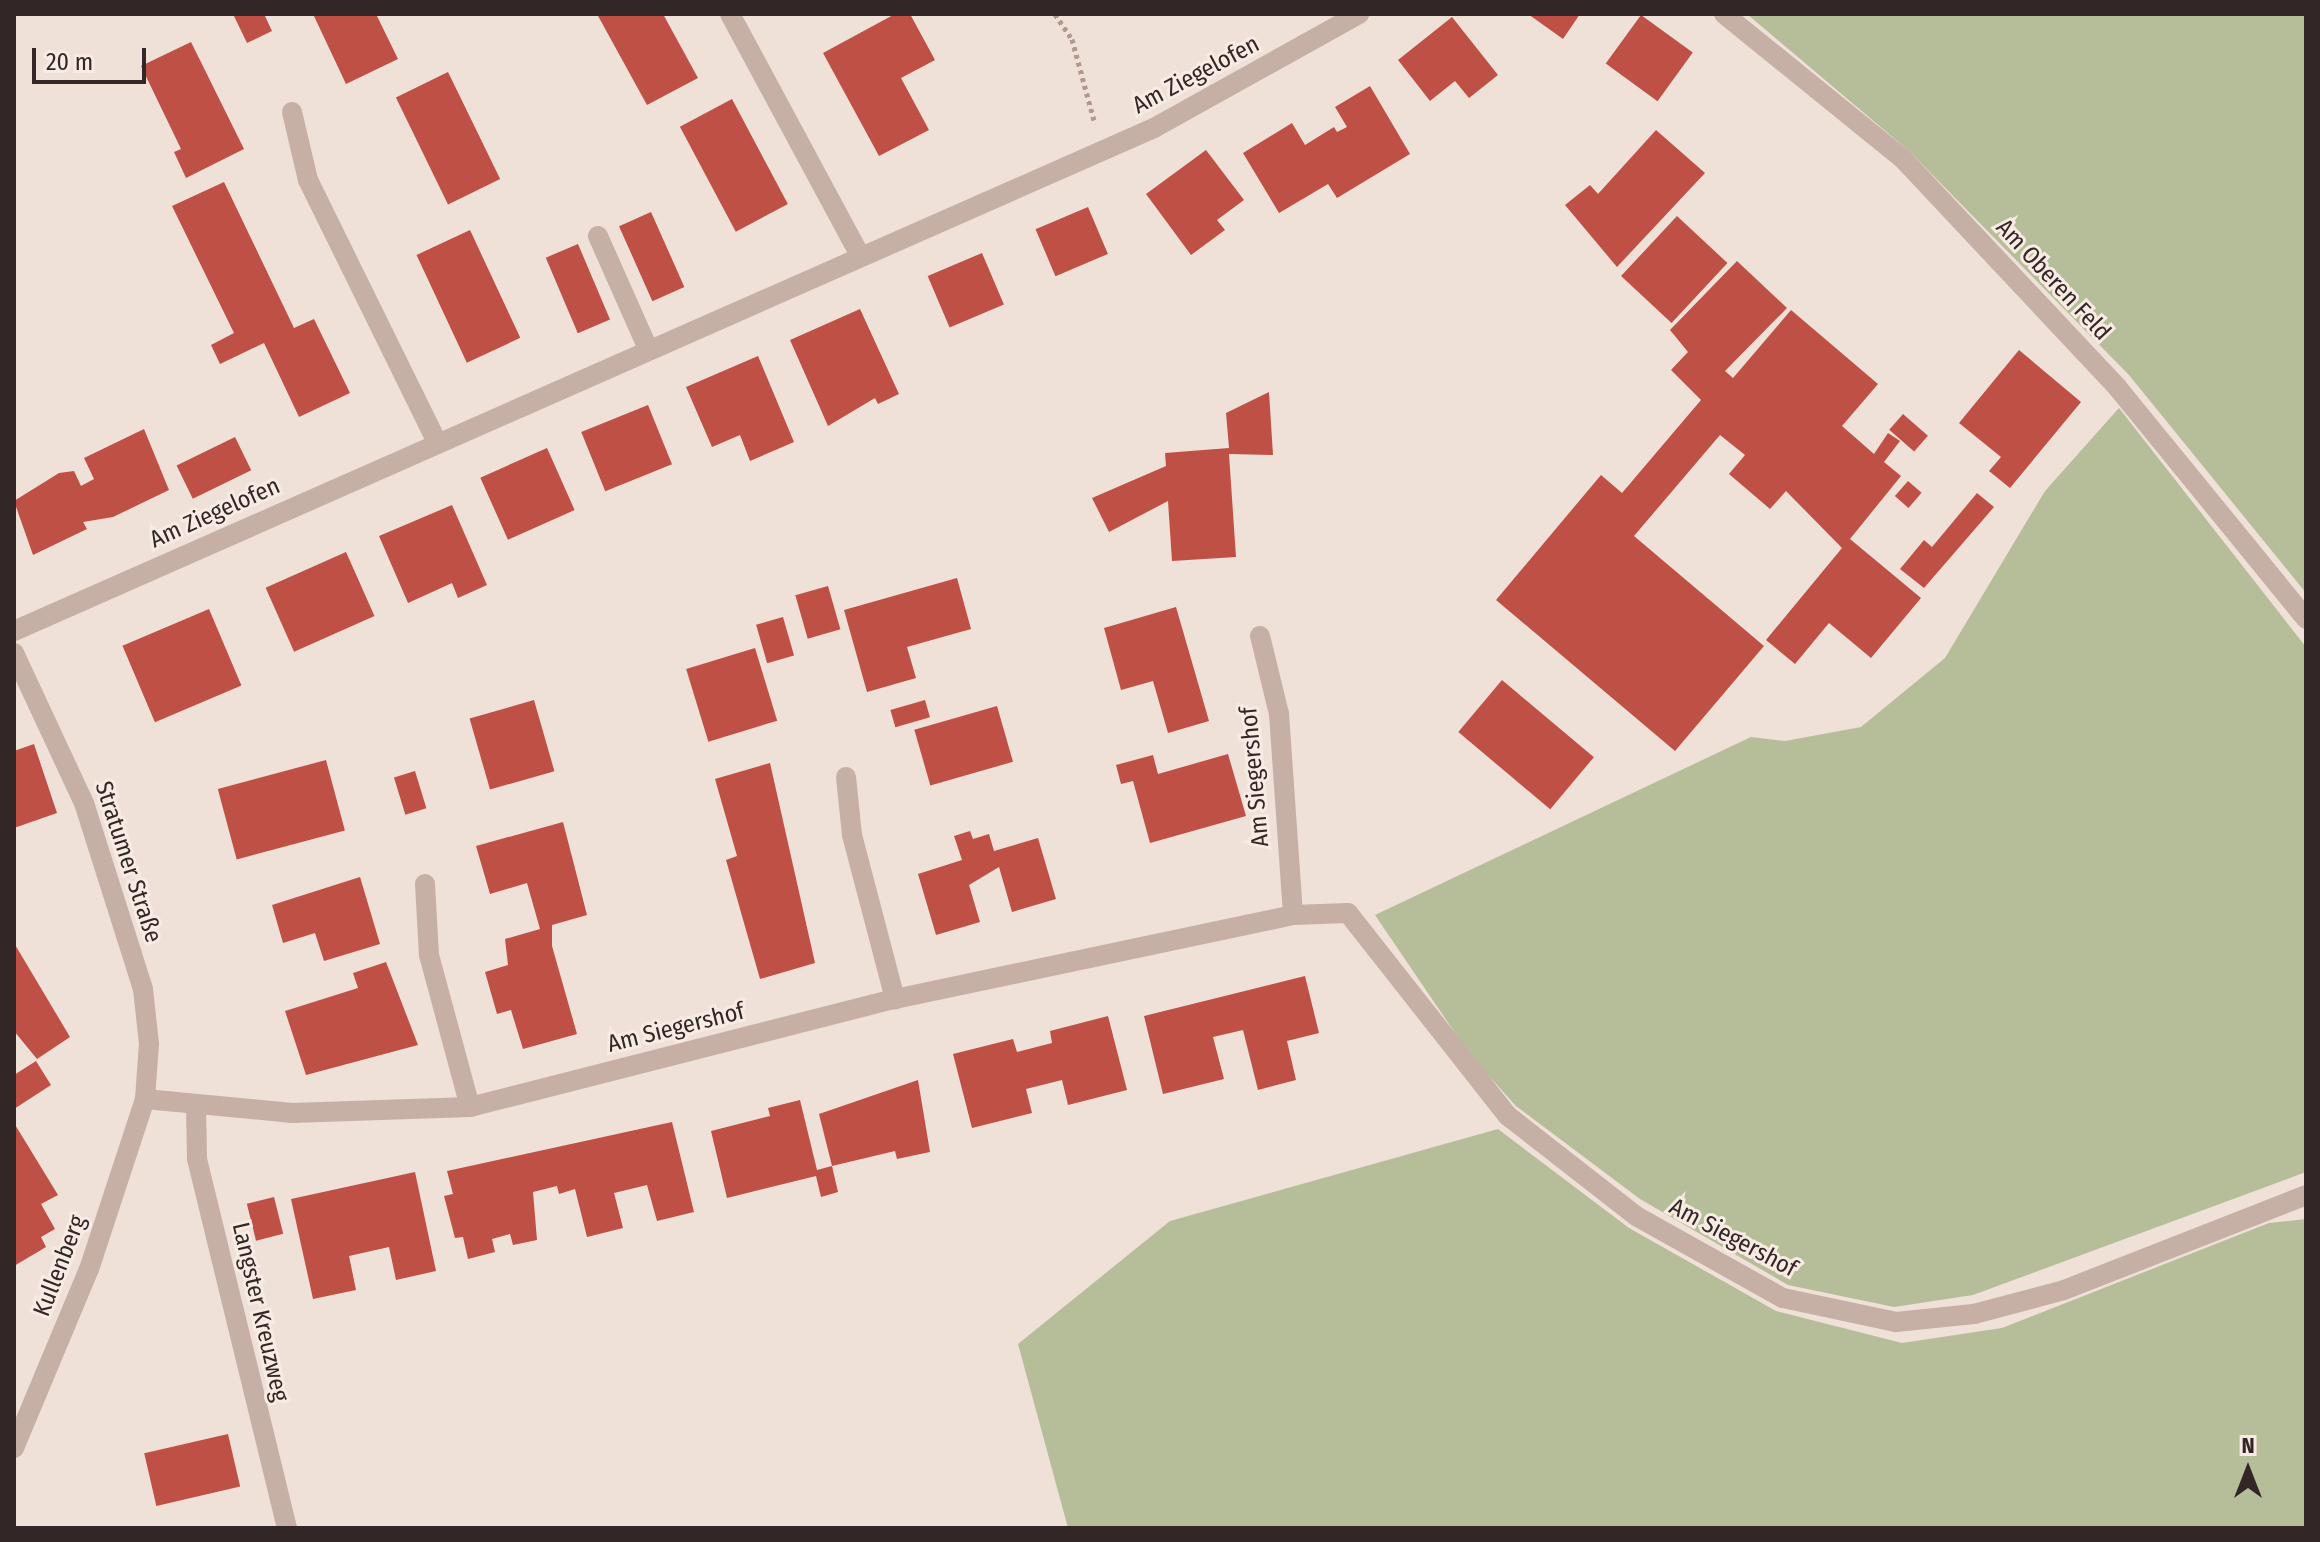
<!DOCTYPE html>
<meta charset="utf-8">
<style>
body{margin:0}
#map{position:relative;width:2320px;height:1542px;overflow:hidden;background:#efe0d8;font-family:"Fira Sans Condensed",sans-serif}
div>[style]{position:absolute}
.green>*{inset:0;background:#b6bd99}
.building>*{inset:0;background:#bf5046;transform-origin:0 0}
.path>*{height:5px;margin-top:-2.5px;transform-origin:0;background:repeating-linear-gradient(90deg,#b2988f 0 4px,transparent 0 8px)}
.service>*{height:20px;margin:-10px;padding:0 10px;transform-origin:10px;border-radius:10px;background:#c6afa5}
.minor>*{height:20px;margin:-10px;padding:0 10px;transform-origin:10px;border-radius:10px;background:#c6afa5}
.tertiary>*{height:20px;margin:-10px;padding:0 10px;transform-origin:10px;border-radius:10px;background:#c6afa5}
span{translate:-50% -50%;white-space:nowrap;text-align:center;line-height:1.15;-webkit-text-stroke:6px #f7ebe3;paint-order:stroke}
.street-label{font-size:24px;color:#322726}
.frame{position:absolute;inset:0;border:16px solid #322726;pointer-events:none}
.north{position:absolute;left:2208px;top:1430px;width:80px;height:80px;-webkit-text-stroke:6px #f7ebe3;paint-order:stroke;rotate:0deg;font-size:22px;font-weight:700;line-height:32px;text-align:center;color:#322726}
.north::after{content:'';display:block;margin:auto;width:28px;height:36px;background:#322726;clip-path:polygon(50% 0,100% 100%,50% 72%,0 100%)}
.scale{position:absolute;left:32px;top:48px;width:114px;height:36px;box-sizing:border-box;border:4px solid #322726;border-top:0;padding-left:10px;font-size:24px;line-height:28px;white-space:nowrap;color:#322726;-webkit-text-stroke:6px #f7ebe3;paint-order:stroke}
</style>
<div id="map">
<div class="green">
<i style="clip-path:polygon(1747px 14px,2306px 14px,2306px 593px,2129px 375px,1909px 151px)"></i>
<i style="clip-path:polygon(2119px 408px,2306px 647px,2306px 1172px,1973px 1295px,1894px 1307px,1788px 1285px,1640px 1199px,1516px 1106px,1470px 1055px,1375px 915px,1751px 737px,1785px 741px,1861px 727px,1945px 658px,2045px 491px)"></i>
<i style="clip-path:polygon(1498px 1129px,1629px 1228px,1776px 1311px,1902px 1343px,2002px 1328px,2269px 1223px,2306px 1219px,2306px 1528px,1068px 1528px,1018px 1344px,1170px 1221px)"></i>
</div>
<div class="building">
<i style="clip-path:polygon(233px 14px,264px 14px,272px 31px,247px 43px)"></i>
<i style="clip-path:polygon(313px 14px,376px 14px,398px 59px,346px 84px)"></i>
<i style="clip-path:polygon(597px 14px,663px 14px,698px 78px,647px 105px)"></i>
<i style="clip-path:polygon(895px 14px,910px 14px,935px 60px,901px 78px,929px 130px,879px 156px,823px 53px)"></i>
<i style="clip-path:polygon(1528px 14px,1580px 14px,1563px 39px)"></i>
<i style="left:1641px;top:15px;width:64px;height:60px;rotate:36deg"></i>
<i style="clip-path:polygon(1452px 17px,1498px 75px,1469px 98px,1455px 81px,1430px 101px,1398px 60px)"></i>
<i style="clip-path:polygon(191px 42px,244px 149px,186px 178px,174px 152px,181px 149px,141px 66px)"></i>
<i style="left:448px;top:72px;width:119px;height:58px;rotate:64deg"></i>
<i style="clip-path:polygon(1370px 86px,1410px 154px,1337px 198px,1328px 184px,1279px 213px,1243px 153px,1292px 123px,1305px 145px,1334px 127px,1337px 132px,1347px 127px,1335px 107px)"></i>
<i style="left:732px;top:99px;width:119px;height:59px;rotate:62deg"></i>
<i style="clip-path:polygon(1656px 130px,1705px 173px,1617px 267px,1565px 205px,1590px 185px,1598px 194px)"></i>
<i style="clip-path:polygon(1206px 150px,1244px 200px,1217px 220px,1225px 230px,1191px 255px,1146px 194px)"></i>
<i style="clip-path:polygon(224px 182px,294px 328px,314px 319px,350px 393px,299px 417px,264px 343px,220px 364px,211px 345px,234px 333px,172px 206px)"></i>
<i style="left:1088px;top:207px;width:51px;height:57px;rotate:67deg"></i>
<i style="left:651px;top:212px;width:82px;height:35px;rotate:66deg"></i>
<i style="left:1677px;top:216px;width:69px;height:82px;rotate:43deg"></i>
<i style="left:470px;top:230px;width:119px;height:59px;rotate:65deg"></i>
<i style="left:578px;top:244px;width:82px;height:35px;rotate:67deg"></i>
<i style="left:982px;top:253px;width:56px;height:59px;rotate:67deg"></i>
<i style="clip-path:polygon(1737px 261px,1787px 308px,1725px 371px,1733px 378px,1791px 310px,1878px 384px,1842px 426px,1874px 454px,1888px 433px,1900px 441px,1884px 462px,1901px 476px,1850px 539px,1921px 598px,1871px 658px,1829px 623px,1795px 664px,1766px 640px,1842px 548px,1786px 491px,1770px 509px,1729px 474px,1745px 455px,1720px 435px,1634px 536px,1764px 646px,1675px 751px,1496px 600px,1601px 475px,1622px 493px,1701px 400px,1671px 370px,1688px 352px,1670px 330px)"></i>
<i style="clip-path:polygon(860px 309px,899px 394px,878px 404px,875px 398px,828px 426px,790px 340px)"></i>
<i style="clip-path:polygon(2019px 350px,2081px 402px,2010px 488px,1989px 471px,2001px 457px,1959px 423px)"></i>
<i style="clip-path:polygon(758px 356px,794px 442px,750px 461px,740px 435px,712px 447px,686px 387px)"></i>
<i style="clip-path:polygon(1269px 392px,1273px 455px,1229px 454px,1236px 557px,1172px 561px,1168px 501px,1109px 532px,1092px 498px,1166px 466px,1165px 453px,1229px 448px,1226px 413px)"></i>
<i style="left:648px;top:405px;width:64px;height:72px;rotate:68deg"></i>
<i style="left:1903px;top:414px;width:33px;height:21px;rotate:41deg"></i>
<i style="clip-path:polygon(144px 429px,169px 490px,113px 517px,83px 522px,87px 529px,33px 555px,14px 501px,59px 473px,74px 471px,81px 486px,94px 479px,84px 458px)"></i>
<i style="left:235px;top:437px;width:37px;height:65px;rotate:64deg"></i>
<i style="left:547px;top:448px;width:68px;height:73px;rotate:66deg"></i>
<i style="left:1908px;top:481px;width:18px;height:20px;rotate:41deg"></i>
<i style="clip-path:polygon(1977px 493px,1994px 507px,1924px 588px,1900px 569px,1924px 540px,1932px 547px)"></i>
<i style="clip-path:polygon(452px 505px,487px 585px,458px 598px,452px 583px,408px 603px,379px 536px)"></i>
<i style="left:346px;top:552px;width:70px;height:88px;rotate:66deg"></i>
<i style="clip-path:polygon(957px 578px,971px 629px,907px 647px,916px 678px,867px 692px,844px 610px)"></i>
<i style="left:828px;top:586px;width:45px;height:34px;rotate:74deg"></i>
<i style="clip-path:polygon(1176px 607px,1209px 721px,1168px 733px,1153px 681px,1121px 690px,1104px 628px)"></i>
<i style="left:209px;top:609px;width:83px;height:94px;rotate:67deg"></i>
<i style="left:783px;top:617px;width:40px;height:28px;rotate:74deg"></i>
<i style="left:755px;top:648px;width:76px;height:72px;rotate:73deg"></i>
<i style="left:1502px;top:680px;width:120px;height:68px;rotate:40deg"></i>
<i style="left:534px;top:700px;width:74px;height:67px;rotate:74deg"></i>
<i style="left:925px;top:700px;width:18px;height:36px;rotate:74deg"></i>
<i style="left:997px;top:706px;width:58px;height:86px;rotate:74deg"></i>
<i style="clip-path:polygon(34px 744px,57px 813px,14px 828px,14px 751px)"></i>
<i style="clip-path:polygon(1228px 754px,1246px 816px,1150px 843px,1133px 781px,1121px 784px,1116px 765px,1153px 755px,1158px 774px)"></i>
<i style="left:326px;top:760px;width:73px;height:112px;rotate:75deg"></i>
<i style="clip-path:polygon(770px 763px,815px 963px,760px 979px,726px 860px,737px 856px,715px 779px)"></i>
<i style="left:415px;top:771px;width:39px;height:22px;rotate:73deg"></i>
<i style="clip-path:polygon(563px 822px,587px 915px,552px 925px,552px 946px,577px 1034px,523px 1049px,511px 1010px,497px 1014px,485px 972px,508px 965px,505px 939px,540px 929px,527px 883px,490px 894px,476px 846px)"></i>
<i style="clip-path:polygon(970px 831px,973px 839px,989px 834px,994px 851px,1038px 838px,1056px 899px,1012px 912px,999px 867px,969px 885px,980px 922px,936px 935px,918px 874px,962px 860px,954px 836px)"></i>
<i style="clip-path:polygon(360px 877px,380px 944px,324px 961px,315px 933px,283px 943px,272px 905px)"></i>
<i style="clip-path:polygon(14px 943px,70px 1037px,37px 1059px,14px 1031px)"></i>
<i style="clip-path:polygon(386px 962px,418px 1045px,306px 1075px,285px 1011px,358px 988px,353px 973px)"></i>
<i style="clip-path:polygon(1305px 976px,1319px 1033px,1287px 1041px,1296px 1080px,1258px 1090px,1243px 1030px,1213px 1037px,1224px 1079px,1163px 1094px,1144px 1016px)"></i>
<i style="clip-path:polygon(1108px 1016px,1127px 1090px,1068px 1105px,1062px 1080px,1026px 1089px,1032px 1113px,972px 1128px,953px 1054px,1013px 1039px,1017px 1052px,1052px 1043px,1050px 1031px)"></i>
<i style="clip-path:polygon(36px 1061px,51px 1085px,14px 1109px,14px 1075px)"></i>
<i style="clip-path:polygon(918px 1080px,930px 1152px,897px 1159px,895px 1151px,832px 1166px,819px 1114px)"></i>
<i style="clip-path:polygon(800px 1100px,817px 1170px,832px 1166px,838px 1192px,821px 1197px,816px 1176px,727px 1198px,711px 1131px,770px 1116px,768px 1108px)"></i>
<i style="clip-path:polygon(672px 1122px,694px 1212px,657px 1221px,647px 1185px,614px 1193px,623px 1228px,587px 1237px,575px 1189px,559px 1194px,557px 1186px,533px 1192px,537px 1240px,513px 1245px,510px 1234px,492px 1239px,495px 1252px,468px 1259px,463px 1237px,455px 1238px,444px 1196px,453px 1194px,447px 1171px)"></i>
<i style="clip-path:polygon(14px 1123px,58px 1195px,41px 1204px,55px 1229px,41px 1237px,46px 1247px,14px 1266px)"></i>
<i style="clip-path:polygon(415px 1172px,436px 1271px,396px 1280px,389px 1247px,349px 1256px,356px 1290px,313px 1299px,291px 1199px)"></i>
<i style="left:274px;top:1197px;width:38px;height:28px;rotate:76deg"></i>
<i style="left:228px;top:1434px;width:54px;height:86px;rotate:77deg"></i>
</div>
<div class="path">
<i style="left:1055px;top:14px;width:30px;rotate:56deg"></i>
<i style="left:1072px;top:39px;width:88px;rotate:74.9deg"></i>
</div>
<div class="service">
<i style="left:598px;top:236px;width:124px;rotate:66.1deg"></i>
<i style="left:196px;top:1106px;width:53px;rotate:88.9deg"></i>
<i style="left:197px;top:1159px;width:380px;rotate:76.3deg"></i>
</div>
<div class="minor">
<i style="left:730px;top:14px;width:274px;rotate:61.7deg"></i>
<i style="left:1724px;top:14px;width:230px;rotate:39deg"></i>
<i style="left:1903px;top:159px;width:313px;rotate:46.8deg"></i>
<i style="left:2117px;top:387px;width:299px;rotate:50.8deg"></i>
<i style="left:292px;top:112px;width:70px;rotate:76.8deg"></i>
<i style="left:308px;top:180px;width:292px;rotate:63.8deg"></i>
<i style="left:14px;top:631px;width:1246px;rotate:-23.81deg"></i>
<i style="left:1154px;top:128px;width:235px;rotate:-29.1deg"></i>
<i style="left:1260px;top:636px;width:80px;rotate:76.3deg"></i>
<i style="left:1279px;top:714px;width:201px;rotate:86deg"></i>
<i style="left:846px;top:777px;width:58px;rotate:84.1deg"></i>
<i style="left:852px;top:835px;width:170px;rotate:75.3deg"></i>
<i style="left:425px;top:884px;width:71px;rotate:86.8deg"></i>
<i style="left:429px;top:955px;width:157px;rotate:74.9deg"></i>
<i style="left:145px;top:1099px;width:148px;rotate:5.4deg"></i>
<i style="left:292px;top:1113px;width:178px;rotate:-1.9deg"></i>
<i style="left:470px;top:1107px;width:439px;rotate:-14.3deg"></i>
<i style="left:895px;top:999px;width:407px;rotate:-11.9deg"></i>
<i style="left:1293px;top:915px;width:55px;rotate:-2.1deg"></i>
<i style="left:1348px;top:913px;width:258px;rotate:51.8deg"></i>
<i style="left:1508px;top:1116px;width:162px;rotate:38deg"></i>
<i style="left:1636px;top:1216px;width:168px;rotate:29.2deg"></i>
<i style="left:1783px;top:1298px;width:116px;rotate:12deg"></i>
<i style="left:1896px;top:1322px;width:78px;rotate:-5.9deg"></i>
<i style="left:1974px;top:1314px;width:93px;rotate:-14.9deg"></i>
<i style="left:2064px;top:1290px;width:260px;rotate:-21.4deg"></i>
</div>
<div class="tertiary">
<i style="left:14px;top:653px;width:166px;rotate:65deg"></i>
<i style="left:84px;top:803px;width:195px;rotate:72.4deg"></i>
<i style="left:143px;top:989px;width:55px;rotate:83.8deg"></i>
<i style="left:149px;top:1044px;width:55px;rotate:94.2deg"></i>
<i style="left:145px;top:1099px;width:179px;rotate:108.2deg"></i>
<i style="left:89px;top:1269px;width:194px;rotate:112.7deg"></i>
</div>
<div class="street-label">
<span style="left:1196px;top:75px;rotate:-28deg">Am Ziegelofen</span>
<span style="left:2053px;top:280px;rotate:47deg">Am Oberen Feld</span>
<span style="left:215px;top:513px;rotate:-24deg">Am Ziegelofen</span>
<span style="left:1255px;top:777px;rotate:-95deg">Am Siegershof</span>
<span style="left:128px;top:862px;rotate:72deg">Stratumer Straße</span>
<span style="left:676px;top:1028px;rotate:-14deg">Am Siegershof</span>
<span style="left:1733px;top:1238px;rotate:28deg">Am Siegershof</span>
<span style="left:60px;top:1266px;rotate:-69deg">Kullenberg</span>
<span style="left:260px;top:1312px;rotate:77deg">Langster Kreuzweg</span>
</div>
<div class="frame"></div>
<div class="north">N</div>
<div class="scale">20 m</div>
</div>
